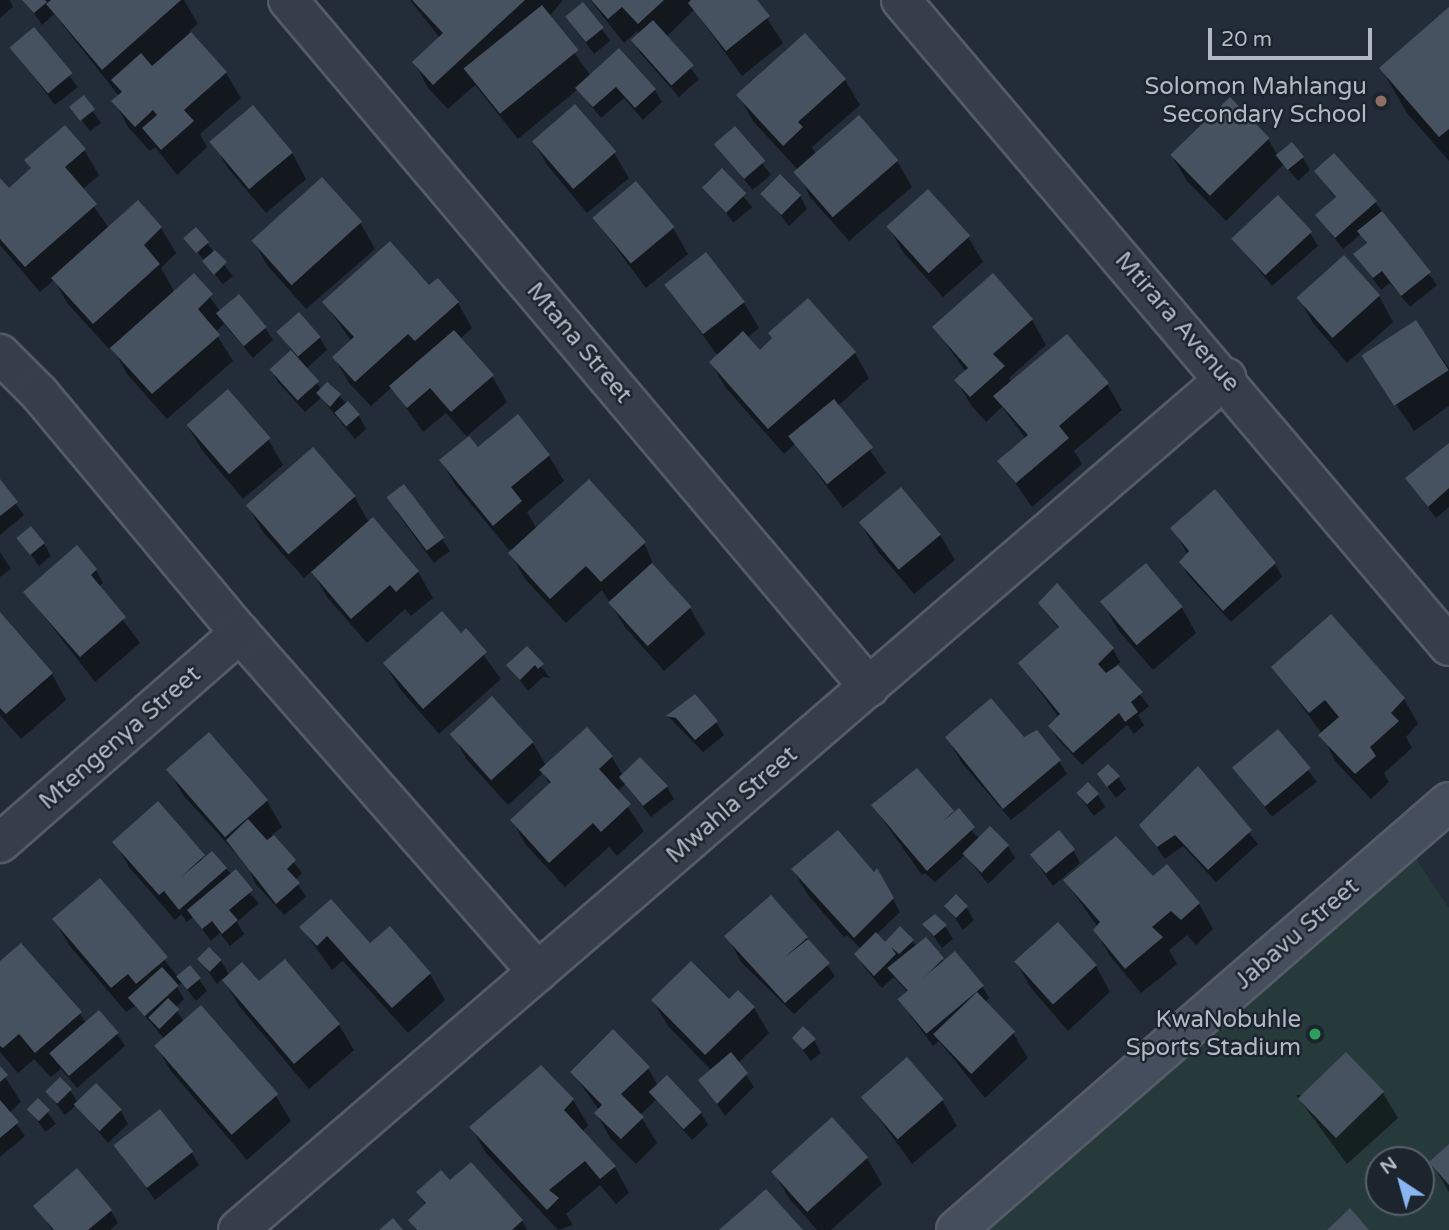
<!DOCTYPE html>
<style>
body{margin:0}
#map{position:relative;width:1449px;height:1230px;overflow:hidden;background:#232d39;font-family:"Varela Round",sans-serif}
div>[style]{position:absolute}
.green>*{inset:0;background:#263a3b}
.shadow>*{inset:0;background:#0007;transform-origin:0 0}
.building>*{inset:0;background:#465260;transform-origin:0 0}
.roads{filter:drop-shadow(2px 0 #555c67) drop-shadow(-2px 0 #555c67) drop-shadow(0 2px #555c67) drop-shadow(0 -2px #555c67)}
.street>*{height:38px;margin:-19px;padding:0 19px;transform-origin:19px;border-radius:19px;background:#363f49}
.secondary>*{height:38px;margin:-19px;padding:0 19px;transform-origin:19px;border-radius:19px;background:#454e5c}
.dots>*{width:19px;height:19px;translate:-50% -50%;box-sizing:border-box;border:4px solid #1c242e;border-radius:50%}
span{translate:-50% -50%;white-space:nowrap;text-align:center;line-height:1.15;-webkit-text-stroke:5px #1c242e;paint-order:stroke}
.poi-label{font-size:24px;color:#b2b9c5}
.right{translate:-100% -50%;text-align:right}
.street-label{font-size:24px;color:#b2b9c5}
.north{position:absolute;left:1365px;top:1146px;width:70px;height:70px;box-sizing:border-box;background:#1c242e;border:2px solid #58606a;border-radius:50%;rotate:324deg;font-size:19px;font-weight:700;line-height:28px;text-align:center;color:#b2b9c5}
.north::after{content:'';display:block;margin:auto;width:24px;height:32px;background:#8ab4f2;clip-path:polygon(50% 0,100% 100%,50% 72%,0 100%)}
.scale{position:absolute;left:1208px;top:28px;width:164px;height:32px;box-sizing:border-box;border:4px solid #b2b9c5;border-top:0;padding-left:9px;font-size:21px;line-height:24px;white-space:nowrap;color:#b2b9c5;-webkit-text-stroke:5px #1c242e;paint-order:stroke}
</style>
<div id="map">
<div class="green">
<i style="clip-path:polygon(evenodd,1404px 841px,1449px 908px,1449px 1230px,956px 1230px,1404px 841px,1379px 1160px,1421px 1160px,1421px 1202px,1379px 1202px,1379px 1160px)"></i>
</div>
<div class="shadow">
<i style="clip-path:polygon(0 0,10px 0,13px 7px,0 18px)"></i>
<i style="clip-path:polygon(25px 0,184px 0,198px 24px,189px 31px,226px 73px,241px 98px,200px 134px,207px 147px,177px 175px,155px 147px,150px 151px,128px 127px,114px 101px,119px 96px,54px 14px,42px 25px)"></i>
<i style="clip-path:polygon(410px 0,563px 0,549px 17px,591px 76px,655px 90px,662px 102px,643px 120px,624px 98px,601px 118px,578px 89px,518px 139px,475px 85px,448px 109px,428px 88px,414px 62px,440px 38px)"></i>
<i style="clip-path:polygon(590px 0,755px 0,783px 43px,742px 76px,694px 10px,666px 37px,699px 79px,679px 97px,640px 53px,633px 40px,640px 34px,637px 31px,624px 43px)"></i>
<i style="clip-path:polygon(1449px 9px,1449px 161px,1407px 113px,1381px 68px)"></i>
<i style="clip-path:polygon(567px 17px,602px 29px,610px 41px,594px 54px)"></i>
<i style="left:34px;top:29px;width:73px;height:29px;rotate:53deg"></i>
<i style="clip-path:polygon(845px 80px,860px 105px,812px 147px,816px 154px,858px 117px,897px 161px,912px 187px,849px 241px,810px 197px,798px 170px,753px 121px,738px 95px)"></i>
<i style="left:83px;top:98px;width:31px;height:14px;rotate:54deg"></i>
<i style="clip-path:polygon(253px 107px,292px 153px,306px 179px,266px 213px,227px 167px,213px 142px)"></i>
<i style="left:734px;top:129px;width:59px;height:24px;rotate:51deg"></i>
<i style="clip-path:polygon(1268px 139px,1278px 156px,1303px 158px,1310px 170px,1298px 181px,1284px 164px,1226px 221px,1187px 181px,1172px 156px)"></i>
<i style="clip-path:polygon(533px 141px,614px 153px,629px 178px,587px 213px,548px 166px)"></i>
<i style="clip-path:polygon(84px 150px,99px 175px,82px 190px,109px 228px,161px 228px,176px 253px,161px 268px,175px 293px,194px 276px,221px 312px,265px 328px,273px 340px,253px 358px,224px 324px,215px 332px,233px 361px,167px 419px,127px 374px,112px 346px,109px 349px,68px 304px,54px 280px,40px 292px,0 245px,0 180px,9px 190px,32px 170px,26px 160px)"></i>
<i style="left:722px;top:170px;width:48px;height:24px;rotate:51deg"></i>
<i style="clip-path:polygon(1316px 172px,1375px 202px,1437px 285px,1410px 307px,1390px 283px,1381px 290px,1355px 254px,1367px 245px,1361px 234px,1343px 249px,1317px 216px,1336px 199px)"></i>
<i style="clip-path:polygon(322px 179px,361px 224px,375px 249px,306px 309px,267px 265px,253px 240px)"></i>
<i style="clip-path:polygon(763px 193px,800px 196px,807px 209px,789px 226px)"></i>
<i style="clip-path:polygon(594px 218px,673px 228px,688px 254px,646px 288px)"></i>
<i style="clip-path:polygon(888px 226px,968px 237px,983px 262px,943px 297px,903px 252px)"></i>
<i style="left:196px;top:229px;width:60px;height:13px;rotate:52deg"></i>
<i style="clip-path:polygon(1310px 233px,1318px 246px,1272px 286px,1233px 238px)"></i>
<i style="clip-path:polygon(666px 286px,744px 303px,759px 328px,747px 338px,760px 352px,855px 353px,869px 378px,838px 406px,886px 473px,843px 508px,795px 444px,784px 454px,726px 388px,711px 363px,718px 356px)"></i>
<i style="clip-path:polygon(429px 288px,458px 303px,472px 328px,460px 339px,492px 376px,507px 402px,467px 436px,478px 450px,549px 456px,564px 481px,527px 512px,537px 529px,644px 543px,656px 571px,690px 608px,705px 634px,664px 671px,625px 627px,602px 590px,566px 623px,525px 579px,510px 553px,517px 547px,509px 550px,456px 486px,441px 461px,469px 439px,446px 413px,423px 432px,392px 387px,371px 406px,349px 383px,334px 357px,352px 342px,324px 302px)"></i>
<i style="clip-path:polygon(1379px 296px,1393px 322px,1347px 363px,1313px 323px,1299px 298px)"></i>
<i style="clip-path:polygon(1032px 320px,1046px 345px,1009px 378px,1012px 383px,1107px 384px,1122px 410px,1074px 451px,1082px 464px,1032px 507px,1000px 461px,1026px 439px,1002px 407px,986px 422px,971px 405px,956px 380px,966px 372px,934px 327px)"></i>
<i style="clip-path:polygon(1416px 323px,1449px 368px,1449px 406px,1414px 431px,1366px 359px)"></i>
<i style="clip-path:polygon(279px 332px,320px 338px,327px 350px,306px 369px,322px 390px,339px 396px,359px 416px,366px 429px,355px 439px,321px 398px,305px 412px,278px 382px,271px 370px,292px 351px)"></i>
<i style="clip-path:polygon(187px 425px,268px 439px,283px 465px,243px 499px,202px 450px)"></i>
<i style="clip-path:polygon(1449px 445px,1449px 507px,1436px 518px,1407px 479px)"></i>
<i style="clip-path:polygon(0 482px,24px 515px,0 535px)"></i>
<i style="clip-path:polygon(901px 489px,940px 535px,955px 560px,914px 594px,876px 549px,861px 524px)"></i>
<i style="clip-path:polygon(355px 497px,369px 523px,372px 520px,418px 572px,433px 598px,411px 616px,405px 609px,367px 643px,327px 597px,312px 571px,304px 578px,263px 532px,248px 506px)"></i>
<i style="clip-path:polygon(395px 510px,442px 539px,450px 551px,434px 563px)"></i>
<i style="clip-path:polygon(1173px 529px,1275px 564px,1282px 577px,1231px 622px,1188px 575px,1181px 562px,1188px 555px)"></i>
<i style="clip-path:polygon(19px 538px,44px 544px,51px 556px,39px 566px)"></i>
<i style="clip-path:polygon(0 552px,11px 569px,0 577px)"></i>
<i style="clip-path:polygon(96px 570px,103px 583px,98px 587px,140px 643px,95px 682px,26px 593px)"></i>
<i style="clip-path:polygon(1040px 604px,1113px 649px,1120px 662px,1116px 666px,1149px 706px,1138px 715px,1144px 725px,1134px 734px,1127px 725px,1082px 765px,1057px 738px,1050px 726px,1059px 718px,1020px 664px,1059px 629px)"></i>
<i style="clip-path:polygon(1104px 605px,1182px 608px,1196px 633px,1153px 670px,1118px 630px)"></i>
<i style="clip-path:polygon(0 615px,52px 674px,66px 700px,21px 739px,0 715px)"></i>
<i style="clip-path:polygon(466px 631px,501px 679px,439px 734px,400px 689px,385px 664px)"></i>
<i style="clip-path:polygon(527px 648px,550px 678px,543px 677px,528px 691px,508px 665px)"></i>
<i style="clip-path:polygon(1273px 667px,1404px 699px,1418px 724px,1406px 737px,1412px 748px,1384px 773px,1389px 782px,1371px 799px,1335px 761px,1322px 734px)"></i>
<i style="clip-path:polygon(668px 716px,716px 722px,724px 735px,703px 752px)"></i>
<i style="left:1278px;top:732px;width:63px;height:57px;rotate:52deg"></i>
<i style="clip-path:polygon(209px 734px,267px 801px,282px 827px,272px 835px,302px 873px,295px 880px,306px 897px,284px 915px,255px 883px,249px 868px,183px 795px,168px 769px)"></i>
<i style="clip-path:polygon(453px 735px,533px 743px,546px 766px,612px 757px,623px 776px,667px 787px,674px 799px,651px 817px,625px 784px,617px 792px,644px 831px,617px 856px,609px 847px,565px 887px,526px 845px,512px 820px,550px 785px,543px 773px,508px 805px,467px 760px)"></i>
<i style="clip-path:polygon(947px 738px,1026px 742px,1059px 761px,1067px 774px,1011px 820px,962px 763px)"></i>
<i style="clip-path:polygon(1198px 769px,1258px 844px,1216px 882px,1183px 846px,1165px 859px,1141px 825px)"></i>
<i style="clip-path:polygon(1099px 775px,1118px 777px,1126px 789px,1116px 798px)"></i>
<i style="clip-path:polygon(1077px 793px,1098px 795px,1105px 807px,1094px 816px)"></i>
<i style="clip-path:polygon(873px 806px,952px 812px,979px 838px,1008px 846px,1015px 858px,988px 884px,965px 855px,935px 882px,925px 873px,922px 875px)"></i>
<i style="clip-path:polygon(115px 842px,205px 859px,212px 854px,259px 903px,237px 922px,244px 934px,230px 946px,220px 933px,211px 941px,193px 917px,187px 922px,181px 914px,175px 920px,129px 867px)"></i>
<i style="clip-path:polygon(1073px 850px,1080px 863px,1053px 886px,1039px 866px)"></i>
<i style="clip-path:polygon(793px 870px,877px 871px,900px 912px,876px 935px,885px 944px,913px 941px,916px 947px,926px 939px,945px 963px,982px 986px,989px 998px,984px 1003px,1013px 1033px,1028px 1058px,985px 1098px,939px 1041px,933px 1046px,910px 1015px,902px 1002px,910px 995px,894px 977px,882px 988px,864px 967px,856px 954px,861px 949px,847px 935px,844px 937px,808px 895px)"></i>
<i style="clip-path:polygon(1153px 879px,1199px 904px,1213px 929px,1196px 945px,1187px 935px,1169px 950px,1177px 964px,1141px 993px,1110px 956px,1095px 930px,1098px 927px,1065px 881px)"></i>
<i style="clip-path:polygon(100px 880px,178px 977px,199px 979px,207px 991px,196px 1001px,182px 983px,177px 987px,184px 999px,175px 1008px,184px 1022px,276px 1096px,291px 1121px,247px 1160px,171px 1071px,156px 1046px,164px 1039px,154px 1026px,135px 1006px,126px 1012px,69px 945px,54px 919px)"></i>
<i style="clip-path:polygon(947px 907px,966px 907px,974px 920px,963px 930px)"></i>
<i style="clip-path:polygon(925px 924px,945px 926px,953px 939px,942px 948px)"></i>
<i style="clip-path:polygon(1058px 925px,1096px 966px,1110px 992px,1068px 1031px,1031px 988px,1016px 962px)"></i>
<i style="clip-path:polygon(301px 927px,370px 946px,389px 928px,430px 974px,445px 1000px,408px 1033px,343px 961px,332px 970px)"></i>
<i style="clip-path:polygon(727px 936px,807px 938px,835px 976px,794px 1014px,741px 962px)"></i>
<i style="clip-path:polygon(199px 959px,221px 961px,230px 976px,259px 984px,339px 1025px,354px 1050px,309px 1089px,239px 1006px,223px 978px,217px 984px)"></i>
<i style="clip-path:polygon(0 963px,80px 1013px,86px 1024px,117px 1034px,125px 1046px,77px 1088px,61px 1069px,51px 1077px,34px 1059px,18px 1073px,0 1052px)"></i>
<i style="clip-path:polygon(653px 1001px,729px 1001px,754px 1008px,769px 1033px,738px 1063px,754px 1087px,725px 1116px,701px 1080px,712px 1071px,668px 1026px)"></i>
<i style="clip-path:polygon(794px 1038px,814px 1040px,821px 1053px,811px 1061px)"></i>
<i style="clip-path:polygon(648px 1068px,658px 1086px,701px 1113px,708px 1125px,692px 1140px,656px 1100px,640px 1115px,657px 1143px,636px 1164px,611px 1139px,596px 1113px,599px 1110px,572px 1072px)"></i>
<i style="clip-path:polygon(0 1069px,21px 1102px,9px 1113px,25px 1136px,0 1157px)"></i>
<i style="clip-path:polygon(70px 1090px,78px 1103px,121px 1111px,128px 1124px,108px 1143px,76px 1105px,65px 1115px,47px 1091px)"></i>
<i style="clip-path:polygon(1383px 1093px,1398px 1118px,1347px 1164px,1296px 1095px)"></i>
<i style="clip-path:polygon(864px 1098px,942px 1100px,957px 1126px,912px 1164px)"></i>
<i style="left:38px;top:1100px;width:30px;height:13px;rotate:53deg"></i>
<i style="clip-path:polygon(573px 1100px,588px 1125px,582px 1132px,615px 1167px,629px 1193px,616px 1204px,600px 1185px,566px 1214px,573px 1225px,558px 1230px,486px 1153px,471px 1127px)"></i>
<i style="clip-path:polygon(832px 1120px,867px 1158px,882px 1184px,831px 1230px,817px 1230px,789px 1198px,774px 1173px)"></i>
<i style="clip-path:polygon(115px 1145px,192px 1153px,199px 1165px,155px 1200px)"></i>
<i style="clip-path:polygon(1449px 1146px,1449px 1192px,1431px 1162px)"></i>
<i style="clip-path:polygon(471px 1164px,522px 1221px,527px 1230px,416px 1230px,410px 1220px,426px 1206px,418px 1193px,450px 1182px)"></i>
<i style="clip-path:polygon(36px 1206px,111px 1211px,118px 1223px,110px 1230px,52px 1230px)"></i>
</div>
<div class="building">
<i style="clip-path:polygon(22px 0,45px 0,47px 2px,34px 13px)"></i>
<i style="clip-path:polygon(51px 0,181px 0,102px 70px,46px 4px)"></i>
<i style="clip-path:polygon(412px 0,525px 0,433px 85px,412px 62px,443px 33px)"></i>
<i style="clip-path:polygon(591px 0,664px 0,638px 24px,622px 7px,608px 19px)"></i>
<i style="clip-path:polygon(691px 0,757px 0,770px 16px,726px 51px,688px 3px)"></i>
<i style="left:583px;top:2px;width:33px;height:23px;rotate:51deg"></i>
<i style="left:542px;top:5px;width:58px;height:101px;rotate:51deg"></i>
<i style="clip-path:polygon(1449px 7px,1449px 129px,1439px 137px,1379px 68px)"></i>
<i style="left:653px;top:20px;width:61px;height:30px;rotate:48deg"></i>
<i style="left:34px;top:27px;width:60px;height:32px;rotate:50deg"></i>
<i style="clip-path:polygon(191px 32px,227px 72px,184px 110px,194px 121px,161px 150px,142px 128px,157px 115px,153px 110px,135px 127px,111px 101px,122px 92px,111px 80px,141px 53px,152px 66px)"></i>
<i style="clip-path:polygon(805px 33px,846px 79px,798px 122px,803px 127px,783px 146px,736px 95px)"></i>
<i style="clip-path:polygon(619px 48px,656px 89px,635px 108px,616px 87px,593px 107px,575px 88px)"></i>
<i style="left:84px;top:95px;width:18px;height:19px;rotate:52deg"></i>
<i style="left:1230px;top:97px;width:57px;height:83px;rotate:46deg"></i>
<i style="left:575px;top:104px;width:63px;height:57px;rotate:49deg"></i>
<i style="left:253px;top:105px;width:62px;height:57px;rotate:50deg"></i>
<i style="left:859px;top:115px;width:60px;height:87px;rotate:49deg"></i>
<i style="clip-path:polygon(65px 125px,86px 149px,65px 167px,97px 204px,25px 267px,0 239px,0 178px,9px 188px,31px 168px,24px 160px)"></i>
<i style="left:735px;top:126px;width:46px;height:28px;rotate:49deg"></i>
<i style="left:1292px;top:142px;width:19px;height:21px;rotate:51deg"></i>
<i style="clip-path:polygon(1334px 153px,1377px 201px,1335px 238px,1315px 215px,1336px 197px,1314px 171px)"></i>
<i style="left:722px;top:168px;width:35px;height:28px;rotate:46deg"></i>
<i style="left:780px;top:174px;width:30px;height:28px;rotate:45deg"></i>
<i style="left:322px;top:177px;width:60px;height:95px;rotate:48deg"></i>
<i style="left:636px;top:181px;width:60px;height:57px;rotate:50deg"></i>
<i style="left:928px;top:189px;width:63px;height:56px;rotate:48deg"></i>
<i style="left:1278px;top:195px;width:50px;height:64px;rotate:47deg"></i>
<i style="clip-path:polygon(138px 200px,162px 227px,144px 245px,160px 264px,93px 324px,51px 278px)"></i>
<i style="clip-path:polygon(1382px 211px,1431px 272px,1401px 296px,1382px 271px,1373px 278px,1353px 254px,1367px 243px,1357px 231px)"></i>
<i style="left:196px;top:227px;width:20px;height:17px;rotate:49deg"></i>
<i style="clip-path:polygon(390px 241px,429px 285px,438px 278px,459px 302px,415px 341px,408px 334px,355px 382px,332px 357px,354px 337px,322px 302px)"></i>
<i style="clip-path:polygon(215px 250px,227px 262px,214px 275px,202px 261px)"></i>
<i style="left:706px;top:252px;width:63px;height:53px;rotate:52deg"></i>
<i style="left:1344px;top:255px;width:54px;height:64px;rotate:48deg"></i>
<i style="clip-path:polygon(194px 273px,213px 294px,198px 309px,220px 335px,152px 394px,110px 348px)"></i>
<i style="clip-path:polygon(993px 273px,1033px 319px,993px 354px,1005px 366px,970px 397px,954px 380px,968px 368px,932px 327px)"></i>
<i style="left:239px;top:294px;width:43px;height:30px;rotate:50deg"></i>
<i style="clip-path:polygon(808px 298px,856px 352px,768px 429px,709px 362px,743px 331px,760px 350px,772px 338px,768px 333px)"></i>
<i style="left:299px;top:312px;width:33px;height:30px;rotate:49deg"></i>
<i style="left:1416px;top:320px;width:60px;height:65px;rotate:57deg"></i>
<i style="clip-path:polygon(454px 330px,494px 375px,451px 412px,430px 388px,407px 408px,389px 386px)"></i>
<i style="clip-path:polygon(1067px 334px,1109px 383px,1059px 426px,1069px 438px,1016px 483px,997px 461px,1028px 435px,993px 396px)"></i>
<i style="left:291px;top:350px;width:42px;height:29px;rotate:48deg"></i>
<i style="clip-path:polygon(327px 382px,341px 394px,330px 407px,316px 393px)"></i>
<i style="left:228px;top:389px;width:65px;height:55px;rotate:49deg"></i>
<i style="left:834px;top:399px;width:62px;height:59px;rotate:51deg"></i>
<i style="left:348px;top:401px;width:18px;height:18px;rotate:49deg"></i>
<i style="clip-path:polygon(518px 414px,550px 455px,511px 487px,522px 501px,493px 526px,439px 460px,469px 436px,478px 447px)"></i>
<i style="clip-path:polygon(1449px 443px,1449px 488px,1428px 507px,1405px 478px)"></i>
<i style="left:313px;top:447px;width:65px;height:89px;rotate:49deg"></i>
<i style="clip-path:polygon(0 479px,18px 502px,0 516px)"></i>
<i style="clip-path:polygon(589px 479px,646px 542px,601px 582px,586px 566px,550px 599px,508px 553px)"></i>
<i style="left:404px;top:484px;width:67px;height:22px;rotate:53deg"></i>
<i style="left:901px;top:487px;width:62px;height:55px;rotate:50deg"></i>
<i style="clip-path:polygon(1215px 489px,1276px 563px,1223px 611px,1179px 562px,1189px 551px,1170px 528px)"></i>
<i style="clip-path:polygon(373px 517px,419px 571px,396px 592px,390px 585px,351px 619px,311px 572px)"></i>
<i style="left:31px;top:526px;width:22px;height:19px;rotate:51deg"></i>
<i style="clip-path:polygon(77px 545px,97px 569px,91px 575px,126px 617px,80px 657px,23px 592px)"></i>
<i style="left:652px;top:563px;width:59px;height:59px;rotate:48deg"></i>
<i style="left:1146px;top:563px;width:57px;height:60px;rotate:50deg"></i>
<i style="clip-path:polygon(1057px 583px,1114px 648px,1098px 664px,1106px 673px,1118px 665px,1143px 692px,1131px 702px,1138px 712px,1125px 722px,1119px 713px,1073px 753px,1048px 726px,1060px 714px,1018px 663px,1059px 627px,1038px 603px)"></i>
<i style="clip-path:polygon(442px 611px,461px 633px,466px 628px,487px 652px,423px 709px,383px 663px)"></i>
<i style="clip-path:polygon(0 612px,53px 673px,6px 714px,0 708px)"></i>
<i style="clip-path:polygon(1331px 614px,1405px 698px,1391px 713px,1399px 721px,1370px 747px,1376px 756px,1355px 774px,1318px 735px,1339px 717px,1325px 700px,1309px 713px,1271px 667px)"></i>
<i style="clip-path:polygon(527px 646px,544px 664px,538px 669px,535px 665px,520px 680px,506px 665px)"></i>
<i style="clip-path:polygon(695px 694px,718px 721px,695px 740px,676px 718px,666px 716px)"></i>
<i style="left:492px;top:696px;width:62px;height:57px;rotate:48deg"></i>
<i style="clip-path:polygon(991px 698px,1024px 737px,1037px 730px,1061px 760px,1003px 809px,945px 737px)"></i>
<i style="clip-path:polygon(587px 727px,613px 756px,599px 769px,631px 804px,601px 832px,593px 823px,549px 863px,510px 820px,551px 782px,539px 770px)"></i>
<i style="left:1278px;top:729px;width:51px;height:60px;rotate:50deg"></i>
<i style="left:209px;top:732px;width:90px;height:57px;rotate:49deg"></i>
<i style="clip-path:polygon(640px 757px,668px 786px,643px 806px,619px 777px)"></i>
<i style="clip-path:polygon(1108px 764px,1120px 776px,1107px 787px,1097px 774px)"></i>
<i style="clip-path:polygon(1198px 766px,1252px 830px,1208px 870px,1175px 835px,1157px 847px,1139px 825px)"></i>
<i style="clip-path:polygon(917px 768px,954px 811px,942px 822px,959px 808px,975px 827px,927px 871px,871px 805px)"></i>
<i style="left:1088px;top:782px;width:16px;height:16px;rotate:47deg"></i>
<i style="clip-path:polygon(158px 801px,205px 855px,180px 878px,212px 851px,227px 868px,179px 910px,164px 891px,159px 895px,112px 842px)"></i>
<i style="clip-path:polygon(248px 819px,267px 840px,274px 835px,296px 860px,287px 869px,300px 883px,276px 904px,226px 840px)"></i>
<i style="left:990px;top:826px;width:27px;height:39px;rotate:45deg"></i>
<i style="clip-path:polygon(838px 830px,874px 872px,877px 868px,894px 898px,854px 938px,791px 869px)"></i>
<i style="left:1059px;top:830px;width:25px;height:38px;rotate:50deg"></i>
<i style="clip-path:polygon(1116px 836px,1153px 876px,1167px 864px,1200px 903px,1181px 920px,1171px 911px,1152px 927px,1163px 937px,1125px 969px,1093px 930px,1100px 922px,1063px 880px)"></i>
<i style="clip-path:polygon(236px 869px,253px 890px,229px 910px,238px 920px,222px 934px,212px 921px,202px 929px,187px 910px)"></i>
<i style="clip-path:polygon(100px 878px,168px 957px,136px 984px,128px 974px,111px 988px,52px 919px)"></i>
<i style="left:956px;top:894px;width:17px;height:17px;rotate:45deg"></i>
<i style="clip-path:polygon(771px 895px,808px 937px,784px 958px,808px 939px,830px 963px,785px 1003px,724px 936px)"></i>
<i style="clip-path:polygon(331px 899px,370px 943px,390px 926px,431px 973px,392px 1008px,327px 936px,317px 946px,299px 927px)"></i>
<i style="clip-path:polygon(935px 914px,947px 925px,934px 936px,922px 924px)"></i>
<i style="left:1058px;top:922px;width:58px;height:59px;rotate:48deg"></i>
<i style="clip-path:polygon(900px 926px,914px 940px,899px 954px,891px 947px,896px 954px,874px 976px,854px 954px,876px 932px,885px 942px)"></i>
<i style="clip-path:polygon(926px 937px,944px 958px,909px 992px,887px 968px)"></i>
<i style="clip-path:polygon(21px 943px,82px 1012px,35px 1053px,19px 1034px,3px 1048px,0 1046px,0 961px)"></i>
<i style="left:209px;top:947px;width:18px;height:17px;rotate:45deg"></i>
<i style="left:955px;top:951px;width:45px;height:75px;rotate:50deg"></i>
<i style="clip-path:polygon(285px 959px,340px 1024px,294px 1064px,222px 980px,242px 962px,259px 981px)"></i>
<i style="clip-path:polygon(691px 961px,729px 999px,738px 990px,755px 1007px,705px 1055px,651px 1000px)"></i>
<i style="left:190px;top:965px;width:17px;height:18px;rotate:50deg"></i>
<i style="left:162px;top:967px;width:25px;height:46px;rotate:48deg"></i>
<i style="left:977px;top:992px;width:55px;height:61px;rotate:46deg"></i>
<i style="left:168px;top:998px;width:16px;height:28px;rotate:45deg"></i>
<i style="left:201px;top:1005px;width:118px;height:62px;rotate:49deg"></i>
<i style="left:99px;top:1010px;width:30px;height:66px;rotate:49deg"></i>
<i style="clip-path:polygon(803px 1026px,816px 1039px,803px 1050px,792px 1038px)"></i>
<i style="clip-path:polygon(613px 1029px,650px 1067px,621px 1094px,644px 1117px,621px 1139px,594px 1113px,602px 1105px,570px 1072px)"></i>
<i style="clip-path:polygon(731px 1052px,748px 1073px,717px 1104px,698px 1080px)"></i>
<i style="left:1346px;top:1052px;width:55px;height:67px;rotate:46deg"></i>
<i style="left:907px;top:1057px;width:56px;height:61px;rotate:49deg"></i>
<i style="clip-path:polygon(541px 1065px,574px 1099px,564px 1110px,616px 1166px,600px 1179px,585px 1161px,549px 1190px,559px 1198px,547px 1210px,469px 1127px)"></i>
<i style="clip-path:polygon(0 1066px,8px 1075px,0 1082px)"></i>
<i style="left:667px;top:1075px;width:51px;height:25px;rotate:47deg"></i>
<i style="left:60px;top:1077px;width:17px;height:21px;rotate:45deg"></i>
<i style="left:96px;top:1083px;width:37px;height:31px;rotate:46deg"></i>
<i style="left:38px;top:1098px;width:17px;height:16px;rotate:45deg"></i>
<i style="clip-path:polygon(0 1100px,19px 1122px,0 1138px)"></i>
<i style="left:160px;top:1109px;width:54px;height:59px;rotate:52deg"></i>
<i style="left:832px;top:1117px;width:54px;height:82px;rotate:48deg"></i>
<i style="clip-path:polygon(1449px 1144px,1449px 1185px,1429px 1162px)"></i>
<i style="clip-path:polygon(471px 1162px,523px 1220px,512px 1230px,417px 1230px,408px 1220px,426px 1203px,416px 1192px,441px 1170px,450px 1180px)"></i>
<i style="clip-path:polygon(77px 1168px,112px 1210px,88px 1230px,54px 1230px,33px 1206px)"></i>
<i style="clip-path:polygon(766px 1189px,803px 1230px,719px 1230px)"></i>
<i style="clip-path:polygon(1350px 1208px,1369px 1230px,1327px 1230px)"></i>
<i style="clip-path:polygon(393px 1218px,403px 1230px,379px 1230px)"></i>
</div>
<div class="roads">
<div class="street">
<i style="left:288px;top:0;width:900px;rotate:49.78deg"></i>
<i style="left:901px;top:0;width:847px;rotate:49.69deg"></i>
<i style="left:0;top:354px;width:55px;rotate:45deg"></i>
<i style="left:39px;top:393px;width:313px;rotate:50.1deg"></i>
<i style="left:240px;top:633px;width:451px;rotate:48.7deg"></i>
<i style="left:0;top:843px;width:319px;rotate:-41.2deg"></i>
<i style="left:238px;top:1230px;width:1305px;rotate:-40.77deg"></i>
</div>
<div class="secondary">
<i style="left:956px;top:1230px;width:653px;rotate:-40.96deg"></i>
</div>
</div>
<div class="dots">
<i style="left:1381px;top:101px;background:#8d6e63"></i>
<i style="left:1315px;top:1034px;background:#2e9e5b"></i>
</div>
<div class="poi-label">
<span class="right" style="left:1367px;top:101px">Solomon Mahlangu<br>Secondary School</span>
<span class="right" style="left:1301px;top:1034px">KwaNobuhle<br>Sports Stadium</span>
</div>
<div class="street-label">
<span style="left:1177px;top:322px;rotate:49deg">Mtirara Avenue</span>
<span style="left:579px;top:343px;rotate:50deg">Mtana Street</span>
<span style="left:120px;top:738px;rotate:-41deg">Mtengenya Street</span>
<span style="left:732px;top:805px;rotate:-41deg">Mwahla Street</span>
<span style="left:1297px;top:934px;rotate:-41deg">Jabavu Street</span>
</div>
<div class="north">N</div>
<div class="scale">20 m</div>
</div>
